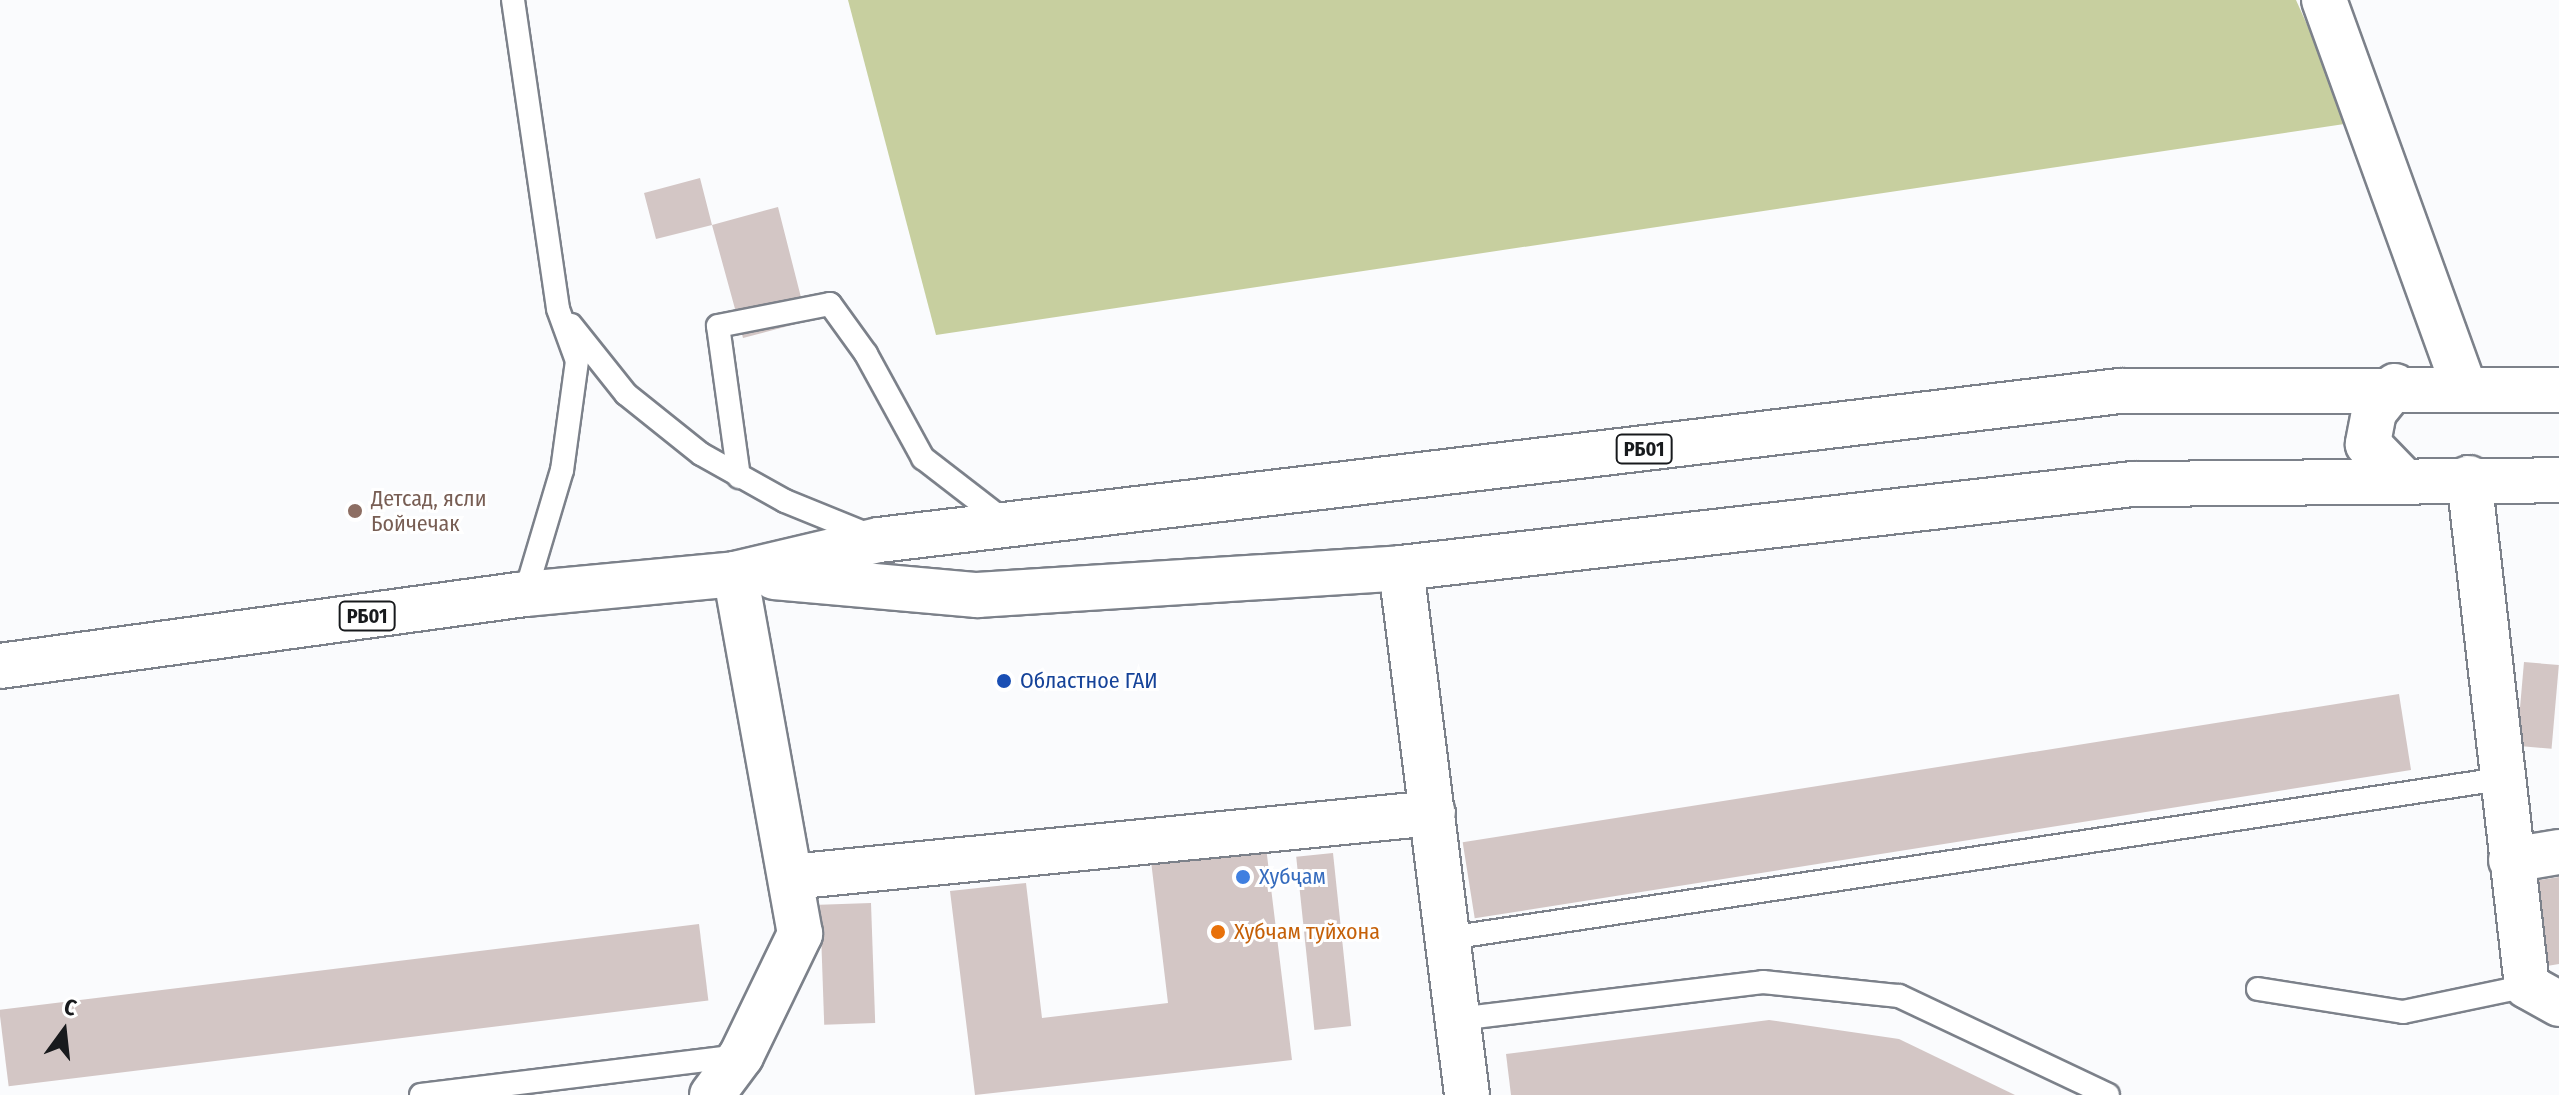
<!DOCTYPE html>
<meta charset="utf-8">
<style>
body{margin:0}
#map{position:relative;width:2559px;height:1095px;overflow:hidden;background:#fafbfd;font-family:"Fira Sans Condensed",sans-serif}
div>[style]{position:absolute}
.green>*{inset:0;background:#c7cf9f}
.building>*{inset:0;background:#d3c6c5;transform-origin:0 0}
.roads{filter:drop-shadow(2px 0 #7c818a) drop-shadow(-2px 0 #7c818a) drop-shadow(0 2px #7c818a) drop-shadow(0 -2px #7c818a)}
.lane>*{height:22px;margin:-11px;padding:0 11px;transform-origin:11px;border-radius:11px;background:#fff}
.street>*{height:44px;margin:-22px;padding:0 22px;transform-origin:22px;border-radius:22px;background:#fff}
.highway>*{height:44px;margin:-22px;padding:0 22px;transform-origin:22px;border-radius:22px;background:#fff}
.dots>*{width:22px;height:22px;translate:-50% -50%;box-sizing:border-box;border:4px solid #fff;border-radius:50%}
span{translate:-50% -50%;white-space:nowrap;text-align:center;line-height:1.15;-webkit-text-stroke:6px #fff;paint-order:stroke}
.shield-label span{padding:2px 6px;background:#fff;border:2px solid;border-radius:6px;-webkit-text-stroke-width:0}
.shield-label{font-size:20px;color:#181a1d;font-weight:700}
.education-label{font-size:22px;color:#785e54}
.left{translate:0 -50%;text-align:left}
.transit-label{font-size:22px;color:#164399}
.shop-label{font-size:22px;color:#366cbe}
.food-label{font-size:22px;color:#c56008}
.north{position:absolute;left:24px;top:991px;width:80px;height:80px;-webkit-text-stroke:6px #fff;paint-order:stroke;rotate:15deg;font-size:22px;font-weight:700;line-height:32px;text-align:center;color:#181a1d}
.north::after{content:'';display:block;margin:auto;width:28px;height:36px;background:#181a1d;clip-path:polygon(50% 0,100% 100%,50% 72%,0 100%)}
</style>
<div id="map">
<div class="green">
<i style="clip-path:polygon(848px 0,2296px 0,2351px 123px,936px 335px)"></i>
</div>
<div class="building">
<i style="clip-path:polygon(700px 178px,712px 225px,778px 207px,807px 321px,743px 338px,712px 225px,656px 239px,644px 193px)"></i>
<i style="left:2524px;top:662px;width:35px;height:84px;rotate:5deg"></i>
<i style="left:2399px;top:694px;width:77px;height:948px;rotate:81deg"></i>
<i style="clip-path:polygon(1266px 847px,1292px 1060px,975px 1095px,950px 891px,1026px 883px,1042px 1018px,1168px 1003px,1151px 861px)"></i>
<i style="left:1333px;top:853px;width:174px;height:37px;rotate:84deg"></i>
<i style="clip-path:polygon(2559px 877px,2559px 964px,2541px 967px,2526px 882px)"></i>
<i style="left:871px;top:903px;width:120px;height:51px;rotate:88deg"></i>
<i style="left:699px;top:924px;width:77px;height:705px;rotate:83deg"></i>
<i style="clip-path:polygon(1769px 1020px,1899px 1039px,2015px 1095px,1511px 1095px,1506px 1054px)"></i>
</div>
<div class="roads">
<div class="lane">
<i style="left:513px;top:0;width:312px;rotate:81.7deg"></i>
<i style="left:558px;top:309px;width:55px;rotate:69.9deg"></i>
<i style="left:577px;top:361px;width:110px;rotate:97.8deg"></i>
<i style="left:562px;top:470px;width:129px;rotate:106.6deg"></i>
<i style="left:571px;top:325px;width:88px;rotate:51.4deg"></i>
<i style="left:626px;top:394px;width:96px;rotate:38.7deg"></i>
<i style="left:701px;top:454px;width:96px;rotate:29.2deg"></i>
<i style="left:785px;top:501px;width:93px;rotate:22.1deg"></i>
<i style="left:739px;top:477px;width:152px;rotate:-97.9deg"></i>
<i style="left:718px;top:326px;width:114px;rotate:-11.1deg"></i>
<i style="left:830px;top:304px;width:62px;rotate:54.2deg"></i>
<i style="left:866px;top:354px;width:119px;rotate:61.3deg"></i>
<i style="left:923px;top:458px;width:106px;rotate:37.7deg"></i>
<i style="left:1449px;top:938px;width:1063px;rotate:-8.6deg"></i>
<i style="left:2258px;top:989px;width:147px;rotate:9deg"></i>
<i style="left:2403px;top:1012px;width:127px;rotate:-11.8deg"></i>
<i style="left:1458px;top:1019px;width:307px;rotate:-6.9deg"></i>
<i style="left:1763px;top:982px;width:137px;rotate:5.9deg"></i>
<i style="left:1899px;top:996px;width:231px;rotate:25.3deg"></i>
<i style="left:421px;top:1095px;width:321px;rotate:-7deg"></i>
</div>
<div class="street">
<i style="left:2324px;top:0;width:411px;rotate:70.1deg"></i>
<i style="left:2469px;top:478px;width:511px;rotate:83.49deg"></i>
<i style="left:2527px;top:986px;width:37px;rotate:29deg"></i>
<i style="left:1401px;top:568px;width:531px;rotate:82.86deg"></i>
<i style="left:2511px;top:860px;width:49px;rotate:-9.5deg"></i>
<i style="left:791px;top:877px;width:645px;rotate:-5.69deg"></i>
<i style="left:712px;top:1095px;width:49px;rotate:-53.4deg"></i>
<i style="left:741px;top:1056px;width:136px;rotate:-64.2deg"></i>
<i style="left:800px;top:934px;width:366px;rotate:-100.2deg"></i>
</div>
<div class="highway">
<i style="left:2395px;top:386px;width:33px;rotate:129deg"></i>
<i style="left:2374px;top:412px;width:33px;rotate:101deg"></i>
<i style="left:2368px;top:444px;width:47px;rotate:45.9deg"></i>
<i style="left:774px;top:577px;width:204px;rotate:5.1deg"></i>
<i style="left:977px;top:595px;width:425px;rotate:-3.6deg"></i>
<i style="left:1401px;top:568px;width:737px;rotate:-6.55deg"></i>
<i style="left:2133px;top:484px;width:426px;rotate:-0.5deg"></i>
<i style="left:0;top:666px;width:530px;rotate:-7.81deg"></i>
<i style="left:525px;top:594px;width:211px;rotate:-5.4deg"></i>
<i style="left:735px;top:574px;width:148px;rotate:-13.3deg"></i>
<i style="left:879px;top:540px;width:1250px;rotate:-6.85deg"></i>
<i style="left:2120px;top:391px;width:439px;rotate:-0.1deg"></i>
</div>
</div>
<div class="dots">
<i style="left:355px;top:511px;background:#8d6e63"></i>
<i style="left:1004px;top:681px;background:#1a4fb4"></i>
<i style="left:1243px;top:877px;background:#3f7fe0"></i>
<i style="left:1218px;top:932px;background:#e8710a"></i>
</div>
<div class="shield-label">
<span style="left:1644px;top:449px">РБ01</span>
<span style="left:367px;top:616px">РБ01</span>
</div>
<div class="education-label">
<span class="left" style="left:371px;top:511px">Детсад, ясли<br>Бойчечак</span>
</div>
<div class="transit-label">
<span class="left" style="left:1020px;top:681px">Областное ГАИ</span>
</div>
<div class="shop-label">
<span class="left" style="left:1259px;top:877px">Хубҷам</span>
</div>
<div class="food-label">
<span class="left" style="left:1234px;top:932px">Хубчам туйхона</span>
</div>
<div class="north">С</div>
</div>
